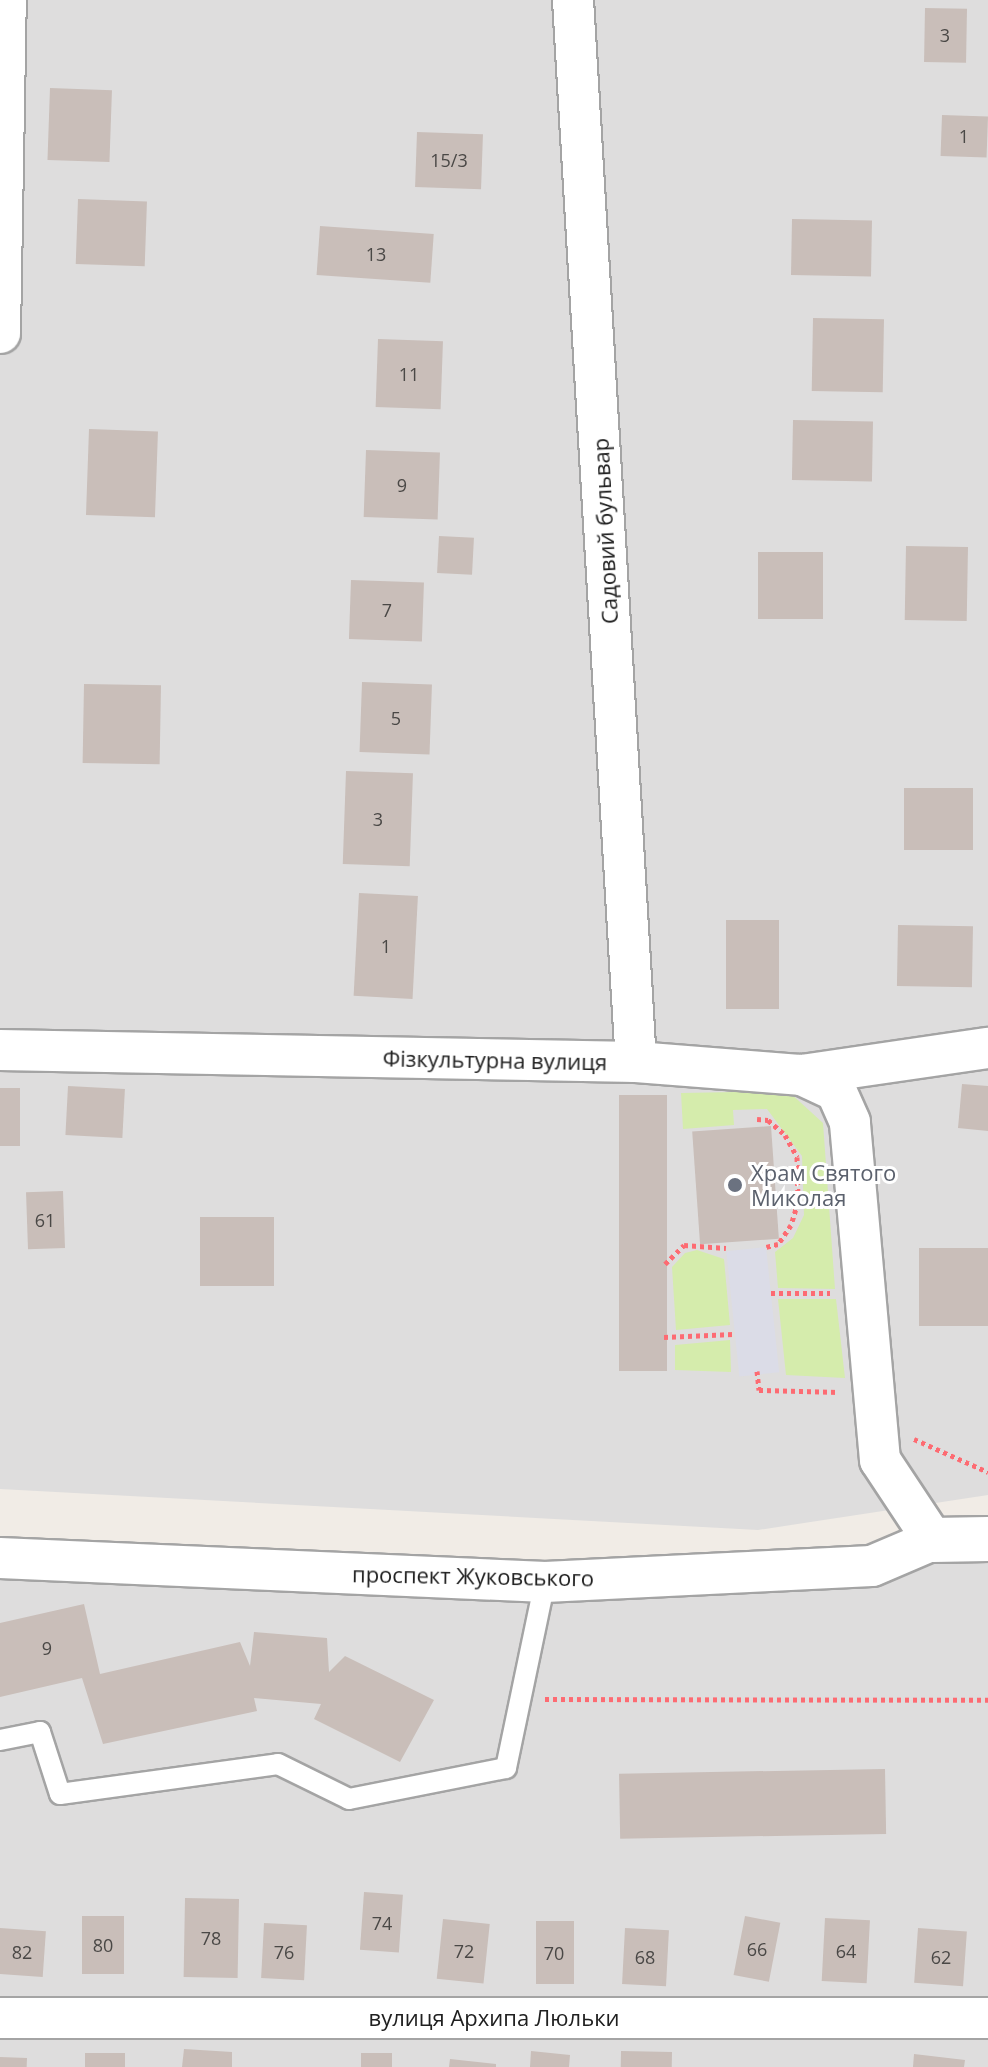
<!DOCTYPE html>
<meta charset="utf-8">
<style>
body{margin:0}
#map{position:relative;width:988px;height:2067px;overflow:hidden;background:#f1ece6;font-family:"Open Sans",sans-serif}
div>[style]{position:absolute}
.residential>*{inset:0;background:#dedddd}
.grass>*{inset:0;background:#d5ecac}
.plaza>*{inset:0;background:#dbdce7;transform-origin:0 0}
.building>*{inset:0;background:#c9beb9;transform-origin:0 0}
.path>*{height:5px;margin-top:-2.5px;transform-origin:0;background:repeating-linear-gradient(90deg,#fd6b72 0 4px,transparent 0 8px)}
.roads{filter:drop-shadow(2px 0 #a4a4a4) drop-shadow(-2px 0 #a4a4a4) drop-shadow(0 2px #a4a4a4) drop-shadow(0 -2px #a4a4a4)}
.service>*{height:20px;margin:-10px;padding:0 10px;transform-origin:10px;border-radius:10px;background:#fff}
.minor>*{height:40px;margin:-20px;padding:0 20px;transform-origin:20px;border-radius:20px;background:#fff}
.tertiary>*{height:44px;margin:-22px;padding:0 22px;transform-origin:22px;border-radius:22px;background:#fff}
.dots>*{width:22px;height:22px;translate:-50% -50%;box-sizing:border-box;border:4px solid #fff;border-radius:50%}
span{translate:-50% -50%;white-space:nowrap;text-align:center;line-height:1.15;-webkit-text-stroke:6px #fff;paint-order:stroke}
.number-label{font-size:18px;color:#4a4846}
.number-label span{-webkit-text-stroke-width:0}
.street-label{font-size:22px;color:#202020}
.worship-label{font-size:22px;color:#5b616d}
.left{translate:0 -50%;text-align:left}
</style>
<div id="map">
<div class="residential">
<i style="clip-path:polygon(0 0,988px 0,988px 1495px,758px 1530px,0 1489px)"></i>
<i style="clip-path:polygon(988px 1546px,988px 2067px,0 2067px,0 1567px,533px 1589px)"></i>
</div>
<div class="grass">
<i style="clip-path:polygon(788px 1091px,823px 1123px,835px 1289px,778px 1288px,775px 1252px,793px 1238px,804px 1215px,802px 1156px,767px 1109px,733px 1110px,734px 1125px,683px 1129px,681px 1093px)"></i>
<i style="clip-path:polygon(697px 1250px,724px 1259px,730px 1325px,676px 1330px,672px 1267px,685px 1253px)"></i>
<i style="clip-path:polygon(778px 1299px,836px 1299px,845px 1378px,786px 1375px)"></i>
<i style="clip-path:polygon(730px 1340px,731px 1372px,675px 1370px,675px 1345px)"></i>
</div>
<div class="plaza">
<i style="left:766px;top:1247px;width:126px;height:40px;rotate:84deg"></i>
</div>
<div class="building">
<i style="left:925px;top:8px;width:42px;height:54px;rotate:1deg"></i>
<i style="left:50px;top:88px;width:62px;height:72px;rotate:2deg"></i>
<i style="left:942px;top:115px;width:46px;height:41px;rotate:2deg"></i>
<i style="left:417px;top:132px;width:66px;height:55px;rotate:2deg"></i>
<i style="left:78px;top:199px;width:69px;height:65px;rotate:2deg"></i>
<i style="left:792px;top:219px;width:80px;height:56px;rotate:1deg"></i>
<i style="left:320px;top:226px;width:114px;height:49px;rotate:4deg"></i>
<i style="left:813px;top:318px;width:71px;height:73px;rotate:1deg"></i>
<i style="left:378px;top:339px;width:65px;height:68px;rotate:2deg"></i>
<i style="left:793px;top:420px;width:80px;height:60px;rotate:1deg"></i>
<i style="left:89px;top:429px;width:69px;height:86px;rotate:2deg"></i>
<i style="left:366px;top:450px;width:74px;height:67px;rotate:2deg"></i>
<i style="left:439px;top:536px;width:35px;height:37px;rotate:3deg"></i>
<i style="left:906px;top:546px;width:62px;height:74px;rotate:1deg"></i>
<i style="left:758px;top:552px;width:65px;height:67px"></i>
<i style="left:351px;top:580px;width:73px;height:59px;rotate:2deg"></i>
<i style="left:362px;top:682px;width:70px;height:70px;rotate:2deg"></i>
<i style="left:84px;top:684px;width:77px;height:79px;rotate:1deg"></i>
<i style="left:346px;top:771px;width:67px;height:93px;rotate:2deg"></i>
<i style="left:904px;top:788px;width:69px;height:62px"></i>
<i style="left:359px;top:893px;width:59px;height:103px;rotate:3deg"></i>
<i style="left:726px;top:920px;width:53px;height:89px"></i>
<i style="left:898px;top:925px;width:75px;height:61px;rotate:1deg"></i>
<i style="clip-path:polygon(962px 1084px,988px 1086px,988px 1131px,958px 1128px)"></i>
<i style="left:68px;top:1086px;width:57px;height:49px;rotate:3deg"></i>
<i style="left:0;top:1088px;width:20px;height:58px"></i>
<i style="left:619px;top:1095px;width:48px;height:276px"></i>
<i style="left:771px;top:1126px;width:113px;height:79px;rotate:86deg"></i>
<i style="left:63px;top:1191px;width:57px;height:37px;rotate:88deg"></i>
<i style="left:200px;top:1217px;width:74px;height:69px"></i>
<i style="left:919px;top:1248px;width:69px;height:78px"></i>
<i style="clip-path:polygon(84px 1604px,100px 1674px,240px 1642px,250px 1666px,254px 1632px,327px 1638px,329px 1672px,345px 1656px,434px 1700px,400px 1762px,314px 1719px,321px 1704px,254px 1698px,257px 1711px,103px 1744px,82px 1678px,0 1697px,0 1623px)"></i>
<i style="left:885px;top:1769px;width:65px;height:266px;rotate:89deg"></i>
<i style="left:364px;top:1892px;width:39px;height:58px;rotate:4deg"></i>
<i style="left:185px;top:1898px;width:54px;height:79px;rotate:1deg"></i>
<i style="left:82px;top:1916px;width:42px;height:58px"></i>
<i style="left:745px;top:1916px;width:36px;height:60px;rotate:11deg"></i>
<i style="left:825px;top:1918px;width:45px;height:63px;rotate:3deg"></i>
<i style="left:443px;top:1919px;width:47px;height:60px;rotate:6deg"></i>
<i style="left:536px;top:1921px;width:38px;height:63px"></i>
<i style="left:264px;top:1923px;width:43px;height:55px;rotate:3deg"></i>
<i style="left:0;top:1928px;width:46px;height:46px;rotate:4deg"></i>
<i style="left:625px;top:1928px;width:44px;height:56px;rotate:3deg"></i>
<i style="left:918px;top:1928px;width:49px;height:55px;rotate:4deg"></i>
<i style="clip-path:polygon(184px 2049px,232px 2052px,232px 2067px,182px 2067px)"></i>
<i style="clip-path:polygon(531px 2051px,570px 2055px,569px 2067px,530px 2067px)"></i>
<i style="left:621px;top:2051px;width:51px;height:16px;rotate:1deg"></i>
<i style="left:125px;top:2053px;width:14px;height:40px;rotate:90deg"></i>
<i style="left:361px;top:2053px;width:31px;height:14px"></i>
<i style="clip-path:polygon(914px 2054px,965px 2060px,964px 2067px,913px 2067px)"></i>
<i style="left:0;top:2057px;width:27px;height:10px;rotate:2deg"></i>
<i style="clip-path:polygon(450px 2059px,496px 2064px,496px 2067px,449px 2067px)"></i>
</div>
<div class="path">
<i style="left:757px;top:1119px;width:11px;rotate:5deg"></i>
<i style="left:768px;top:1120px;width:23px;rotate:41deg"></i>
<i style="left:785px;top:1135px;width:25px;rotate:61deg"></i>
<i style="left:797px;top:1157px;width:45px;rotate:88.7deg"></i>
<i style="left:798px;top:1202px;width:24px;rotate:107deg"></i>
<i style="left:791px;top:1225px;width:23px;rotate:124deg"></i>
<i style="left:778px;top:1244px;width:12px;rotate:166deg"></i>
<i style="left:665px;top:1264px;width:27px;rotate:-45deg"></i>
<i style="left:684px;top:1245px;width:42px;rotate:4.1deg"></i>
<i style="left:771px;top:1293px;width:59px"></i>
<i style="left:664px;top:1337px;width:69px;rotate:-2.5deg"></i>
<i style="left:757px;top:1371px;width:19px;rotate:84deg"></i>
<i style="left:759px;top:1390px;width:80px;rotate:1.4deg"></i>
<i style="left:914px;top:1439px;width:81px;rotate:24deg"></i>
<i style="left:545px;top:1699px;width:443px;rotate:0.1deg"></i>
</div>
<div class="roads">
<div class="service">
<i style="left:0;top:1740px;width:41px;rotate:-11.3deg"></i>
<i style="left:40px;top:1732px;width:65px;rotate:72.1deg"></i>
<i style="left:60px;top:1794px;width:220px;rotate:-7.8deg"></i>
<i style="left:278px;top:1764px;width:79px;rotate:26.2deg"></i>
<i style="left:349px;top:1799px;width:160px;rotate:-11.2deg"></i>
<i style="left:506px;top:1768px;width:190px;rotate:-78.2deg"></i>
</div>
<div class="minor">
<i style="left:573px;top:0;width:1064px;rotate:86.61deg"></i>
<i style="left:0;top:333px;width:333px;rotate:-89deg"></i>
<i style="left:0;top:1050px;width:636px;rotate:1.08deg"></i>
<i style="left:636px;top:1062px;width:167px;rotate:4.5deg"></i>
<i style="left:802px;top:1075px;width:188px;rotate:-8.3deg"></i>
<i style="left:0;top:1558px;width:546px;rotate:2.52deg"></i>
<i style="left:545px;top:1582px;width:327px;rotate:-2.8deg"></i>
<i style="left:872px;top:1566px;width:66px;rotate:-23.1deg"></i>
<i style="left:933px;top:1540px;width:96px;rotate:-123.5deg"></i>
<i style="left:880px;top:1460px;width:339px;rotate:-95.1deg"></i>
<i style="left:850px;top:1122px;width:34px;rotate:-114deg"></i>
<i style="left:836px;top:1091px;width:38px;rotate:-155deg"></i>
<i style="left:0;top:2018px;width:988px"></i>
</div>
<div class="tertiary">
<i style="left:933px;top:1540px;width:55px;rotate:-1deg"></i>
</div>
</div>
<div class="dots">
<i style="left:735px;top:1185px;background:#6b7280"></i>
</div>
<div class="number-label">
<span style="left:945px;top:35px">3</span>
<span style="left:964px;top:136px">1</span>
<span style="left:449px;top:160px">15/3</span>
<span style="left:376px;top:254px">13</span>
<span style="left:409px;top:374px">11</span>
<span style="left:402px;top:485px">9</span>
<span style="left:387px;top:610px">7</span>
<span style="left:396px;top:718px">5</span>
<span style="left:378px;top:819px">3</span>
<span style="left:386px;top:946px">1</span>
<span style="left:45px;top:1220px">61</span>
<span style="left:47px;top:1648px">9</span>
<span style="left:382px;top:1923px">74</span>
<span style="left:211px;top:1938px">78</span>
<span style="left:103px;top:1945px">80</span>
<span style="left:757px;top:1949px">66</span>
<span style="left:464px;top:1951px">72</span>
<span style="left:846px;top:1951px">64</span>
<span style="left:22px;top:1952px">82</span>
<span style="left:284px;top:1952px">76</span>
<span style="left:554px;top:1953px">70</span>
<span style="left:645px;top:1957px">68</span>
<span style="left:941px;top:1957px">62</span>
</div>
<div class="street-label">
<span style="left:605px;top:531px;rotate:-93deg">Садовий бульвар</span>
<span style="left:495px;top:1060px;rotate:1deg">Фізкультурна вулиця</span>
<span style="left:473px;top:1576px;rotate:1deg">проспект Жуковського</span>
<span style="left:494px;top:2018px">вулиця Архипа Люльки</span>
</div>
<div class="worship-label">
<span class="left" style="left:751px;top:1185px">Храм Святого<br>Миколая</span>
</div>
</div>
